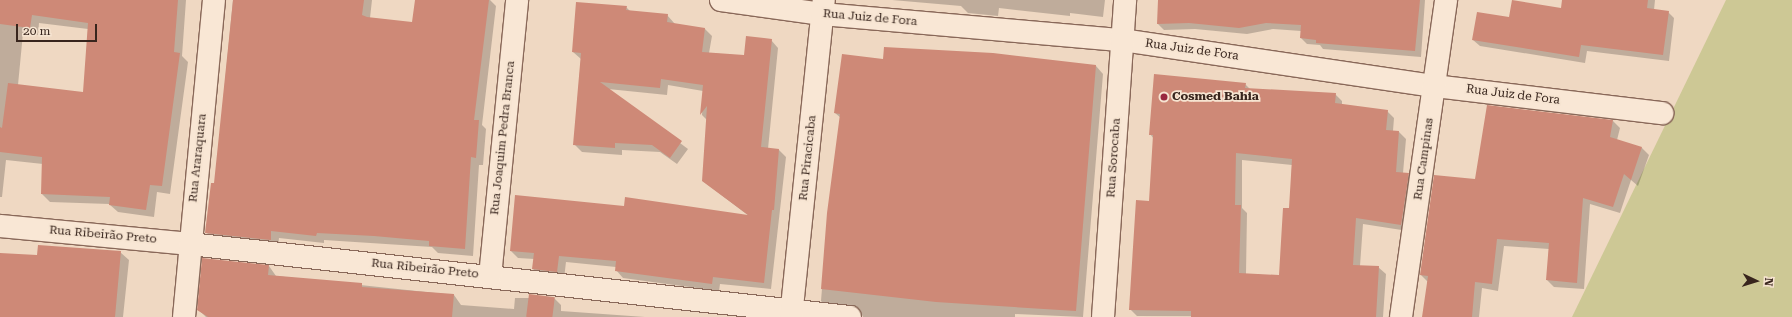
<!DOCTYPE html>
<meta charset="utf-8">
<style>
body{margin:0}
#map{position:relative;width:1792px;height:317px;overflow:hidden;background:#efd8c2;font-family:"Roboto Serif",serif}
div>[style]{position:absolute}
.green>*{inset:0;background:#cdc895}
.shadow>*{inset:0;background:#0003}
.building>*{inset:0;background:#ce8977;transform-origin:0 0}
.roads{filter:drop-shadow(1px 0 #896859) drop-shadow(-1px 0 #896859) drop-shadow(0 1px #896859) drop-shadow(0 -1px #896859)}
.minor>*{height:22px;margin:-11px;padding:0 11px;transform-origin:11px;border-radius:11px;background:#f9e7d5}
.dots>*{width:11px;height:11px;translate:-50% -50%;box-sizing:border-box;border:2px solid #f6e4d1;border-radius:50%}
span{translate:-50% -50%;white-space:nowrap;text-align:center;line-height:1.15;-webkit-text-stroke:3.5px #f6e4d1;paint-order:stroke}
.street-label{font-size:12px;color:#38251d}
.poi-label{font-size:12px;color:#38251d;font-weight:700}
.left{translate:0 -50%;text-align:left}
.north{position:absolute;left:1736px;top:261px;width:40px;height:40px;-webkit-text-stroke:3px #f6e4d1;paint-order:stroke;rotate:94deg;font-size:11px;font-weight:700;line-height:16px;text-align:center;color:#38251d}
.north::after{content:'';display:block;margin:auto;width:14px;height:18px;background:#38251d;clip-path:polygon(50% 0,100% 100%,50% 72%,0 100%)}
.scale{position:absolute;left:16px;top:24px;width:81px;height:18px;box-sizing:border-box;border:2px solid #38251d;border-top:0;padding-left:5px;font-size:12px;line-height:14px;white-space:nowrap;color:#38251d;-webkit-text-stroke:3px #f6e4d1;paint-order:stroke}
</style>
<div id="map">
<div class="green">
<i style="clip-path:polygon(1726px 0,1792px 0,1792px 317px,1572px 317px)"></i>
</div>
<div class="shadow">
<i style="clip-path:polygon(evenodd,0 0,186px 0,182px 56px,188px 62px,170px 194px,157px 192px,154px 217px,118px 212px,109px 204px,50px 202px,42px 194px,43px 164px,6px 160px,2px 197px,0 197px,0 0,39px 23px,88px 29px,84px 93px,18px 85px,23px 33px,38px 35px,39px 23px)"></i>
<i style="clip-path:polygon(233px 0,372px 0,370px 18px,413px 23px,416px 0,490px 0,496px 6px,482px 125px,486px 129px,483px 165px,479px 165px,473px 256px,438px 253px,432px 247px,324px 240px,324px 243px,279px 238px,278px 247px,214px 240px,207px 233px,215px 185px)"></i>
<i style="clip-path:polygon(892px 0,1105px 0,1103px 17px,1070px 13px,1070px 16px,999px 8px,998px 16px,968px 13px,961px 6px)"></i>
<i style="clip-path:polygon(1159px 0,1425px 0,1421px 57px,1323px 49px,1320px 45px,1307px 44px,1301px 38px,1301px 31px,1273px 29px,1247px 34px,1195px 29px,1164px 30px,1158px 24px)"></i>
<i style="clip-path:polygon(1563px 0,1655px 0,1654px 10px,1668px 12px,1674px 18px,1669px 61px,1587px 51px,1585px 63px,1480px 46px,1473px 40px,1510px 18px,1562px 9px)"></i>
<i style="clip-path:polygon(626px 7px,631px 12px,667px 15px,675px 24px,705px 29px,712px 36px,709px 53px,745px 56px,771px 40px,778px 48px,768px 149px,779px 150px,786px 157px,771px 289px,720px 284px,719px 291px,623px 278px,616px 270px,616px 267px,566px 262px,564px 279px,540px 276px,533px 269px,534px 259px,518px 258px,511px 251px,625px 207px,749px 216px,703px 181px,707px 120px,702px 115px,703px 91px,668px 85px,667px 95px,608px 89px,688px 149px,677px 164px,660px 152px,622px 150px,622px 155px,582px 152px,574px 144px,581px 59px,573px 52px)"></i>
<i style="clip-path:polygon(993px 54px,1096px 66px,1103px 74px,1083px 317px,1015px 314px,1015px 317px,863px 317px,861px 313px,828px 308px,821px 301px,828px 213px,841px 118px,835px 113px,884px 60px)"></i>
<i style="clip-path:polygon(evenodd,1245px 84px,1251px 90px,1335px 94px,1342px 101px,1342px 105px,1387px 111px,1394px 118px,1393px 131px,1399px 132px,1406px 139px,1403px 173px,1408px 174px,1415px 181px,1408px 231px,1363px 224px,1360px 266px,1378px 267px,1386px 274px,1383px 317px,1137px 316px,1130px 309px,1150px 202px,1154px 139px,1150px 134px,1245px 84px,1242px 160px,1292px 165px,1290px 209px,1280px 276px,1246px 274px,1247px 213px,1242px 208px,1242px 160px)"></i>
<i style="clip-path:polygon(1613px 121px,1620px 128px,1617px 140px,1642px 148px,1649px 155px,1638px 186px,1631px 180px,1620px 213px,1590px 204px,1584px 289px,1554px 287px,1547px 280px,1549px 249px,1504px 246px,1498px 291px,1482px 288px,1479px 317px,1423px 317px,1428px 282px,1421px 275px,1475px 180px)"></i>
<i style="clip-path:polygon(120px 252px,129px 260px,123px 317px,0 317px,0 254px,38px 256px)"></i>
<i style="clip-path:polygon(269px 266px,276px 276px,454px 295px,461px 305px,514px 309px,515px 298px,554px 298px,561px 305px,561px 311px,645px 317px,206px 317px,198px 309px)"></i>
</div>
<div class="building">
<i style="clip-path:polygon(0 0,178px 0,174px 52px,180px 53px,162px 186px,150px 185px,146px 210px,109px 205px,110px 197px,41px 194px,42px 157px,0 152px,0 127px,2px 128px,8px 83px,83px 92px,88px 23px,32px 15px,30px 28px,0 24px)"></i>
<i style="clip-path:polygon(233px 0,364px 0,362px 15px,367px 17px,412px 22px,415px 0,489px 0,474px 120px,479px 120px,476px 158px,471px 157px,465px 249px,429px 246px,429px 241px,374px 236px,317px 233px,316px 236px,271px 231px,271px 240px,205px 233px,211px 183px,214px 183px)"></i>
<i style="clip-path:polygon(1158px 0,1420px 0,1415px 51px,1316px 43px,1316px 40px,1300px 38px,1301px 25px,1266px 23px,1239px 28px,1189px 23px,1157px 24px)"></i>
<i style="clip-path:polygon(1512px 0,1561px 8px,1562px 0,1648px 0,1647px 8px,1669px 11px,1663px 55px,1581px 45px,1579px 57px,1472px 40px,1477px 12px,1509px 17px)"></i>
<i style="clip-path:polygon(576px 2px,627px 6px,626px 10px,668px 14px,667px 22px,705px 28px,702px 52px,744px 55px,746px 36px,772px 39px,761px 147px,779px 149px,774px 210px,772px 210px,764px 283px,713px 277px,712px 284px,615px 271px,616px 261px,559px 256px,557px 272px,532px 269px,534px 253px,510px 251px,515px 195px,624px 206px,625px 197px,748px 215px,702px 181px,707px 106px,700px 115px,703px 85px,661px 79px,660px 88px,600px 82px,682px 141px,670px 158px,652px 145px,615px 143px,615px 148px,573px 145px,581px 53px,572px 52px)"></i>
<i style="clip-path:polygon(884px 47px,993px 53px,1096px 65px,1076px 311px,936px 302px,821px 289px,827px 213px,840px 114px,834px 113px,842px 54px,883px 59px)"></i>
<i style="clip-path:polygon(evenodd,1154px 74px,1246px 83px,1245px 88px,1336px 93px,1335px 103px,1388px 110px,1386px 130px,1399px 131px,1396px 172px,1409px 173px,1401px 225px,1356px 218px,1353px 265px,1379px 266px,1376px 317px,1191px 317px,1191px 311px,1129px 310px,1136px 200px,1149px 201px,1153px 135px,1149px 135px,1154px 74px,1236px 153px,1292px 159px,1289px 208px,1283px 208px,1279px 275px,1239px 273px,1241px 205px,1235px 205px,1236px 153px)"></i>
<i style="clip-path:polygon(1487px 105px,1613px 120px,1610px 137px,1642px 147px,1631px 180px,1624px 174px,1613px 207px,1583px 198px,1577px 283px,1546px 280px,1549px 243px,1497px 239px,1492px 284px,1475px 282px,1472px 317px,1422px 317px,1428px 276px,1420px 275px,1434px 175px,1475px 179px)"></i>
<i style="clip-path:polygon(38px 245px,121px 251px,115px 317px,0 317px,0 253px,37px 255px)"></i>
<i style="clip-path:polygon(202px 258px,269px 265px,268px 275px,362px 283px,362px 287px,454px 294px,452px 317px,208px 317px,197px 310px)"></i>
<i style="left:529px;top:294px;width:26px;height:23px;rotate:7deg"></i>
</div>
<div class="roads">
<div class="minor">
<i style="left:721px;top:0;width:102px;rotate:7.9deg"></i>
<i style="left:822px;top:14px;width:301px;rotate:5deg"></i>
<i style="left:1122px;top:40px;width:315px;rotate:8.4deg"></i>
<i style="left:1434px;top:86px;width:230px;rotate:6.8deg"></i>
<i style="left:0;top:226px;width:191px;rotate:5.4deg"></i>
<i style="left:190px;top:244px;width:664px;rotate:6.31deg"></i>
<i style="left:490px;top:277px;width:278px;rotate:-84.4deg"></i>
<i style="left:184px;top:317px;width:318px;rotate:-84.6deg"></i>
<i style="left:791px;top:317px;width:319px;rotate:-84.1deg"></i>
<i style="left:1103px;top:317px;width:318px;rotate:-86deg"></i>
<i style="left:1401px;top:317px;width:320px;rotate:-81.9deg"></i>
</div>
</div>
<div class="dots">
<i style="left:1164px;top:97px;background:#99283f"></i>
</div>
<div class="street-label">
<span style="left:870px;top:18px;rotate:5deg">Rua Juiz de Fora</span>
<span style="left:1192px;top:50px;rotate:8deg">Rua Juiz de Fora</span>
<span style="left:1513px;top:95px;rotate:7deg">Rua Juiz de Fora</span>
<span style="left:503px;top:138px;rotate:-84deg">Rua Joaquim Pedra Branca</span>
<span style="left:198px;top:158px;rotate:-84deg">Rua Araraquara</span>
<span style="left:808px;top:158px;rotate:-84deg">Rua Piracicaba</span>
<span style="left:1114px;top:158px;rotate:-86deg">Rua Sorocaba</span>
<span style="left:1424px;top:159px;rotate:-82deg">Rua Campinas</span>
<span style="left:103px;top:235px;rotate:5deg">Rua Ribeirão Preto</span>
<span style="left:425px;top:269px;rotate:6deg">Rua Ribeirão Preto</span>
</div>
<div class="poi-label">
<span class="left" style="left:1172px;top:97px">Cosmed Bahia</span>
</div>
<div class="north">N</div>
<div class="scale">20 m</div>
</div>
